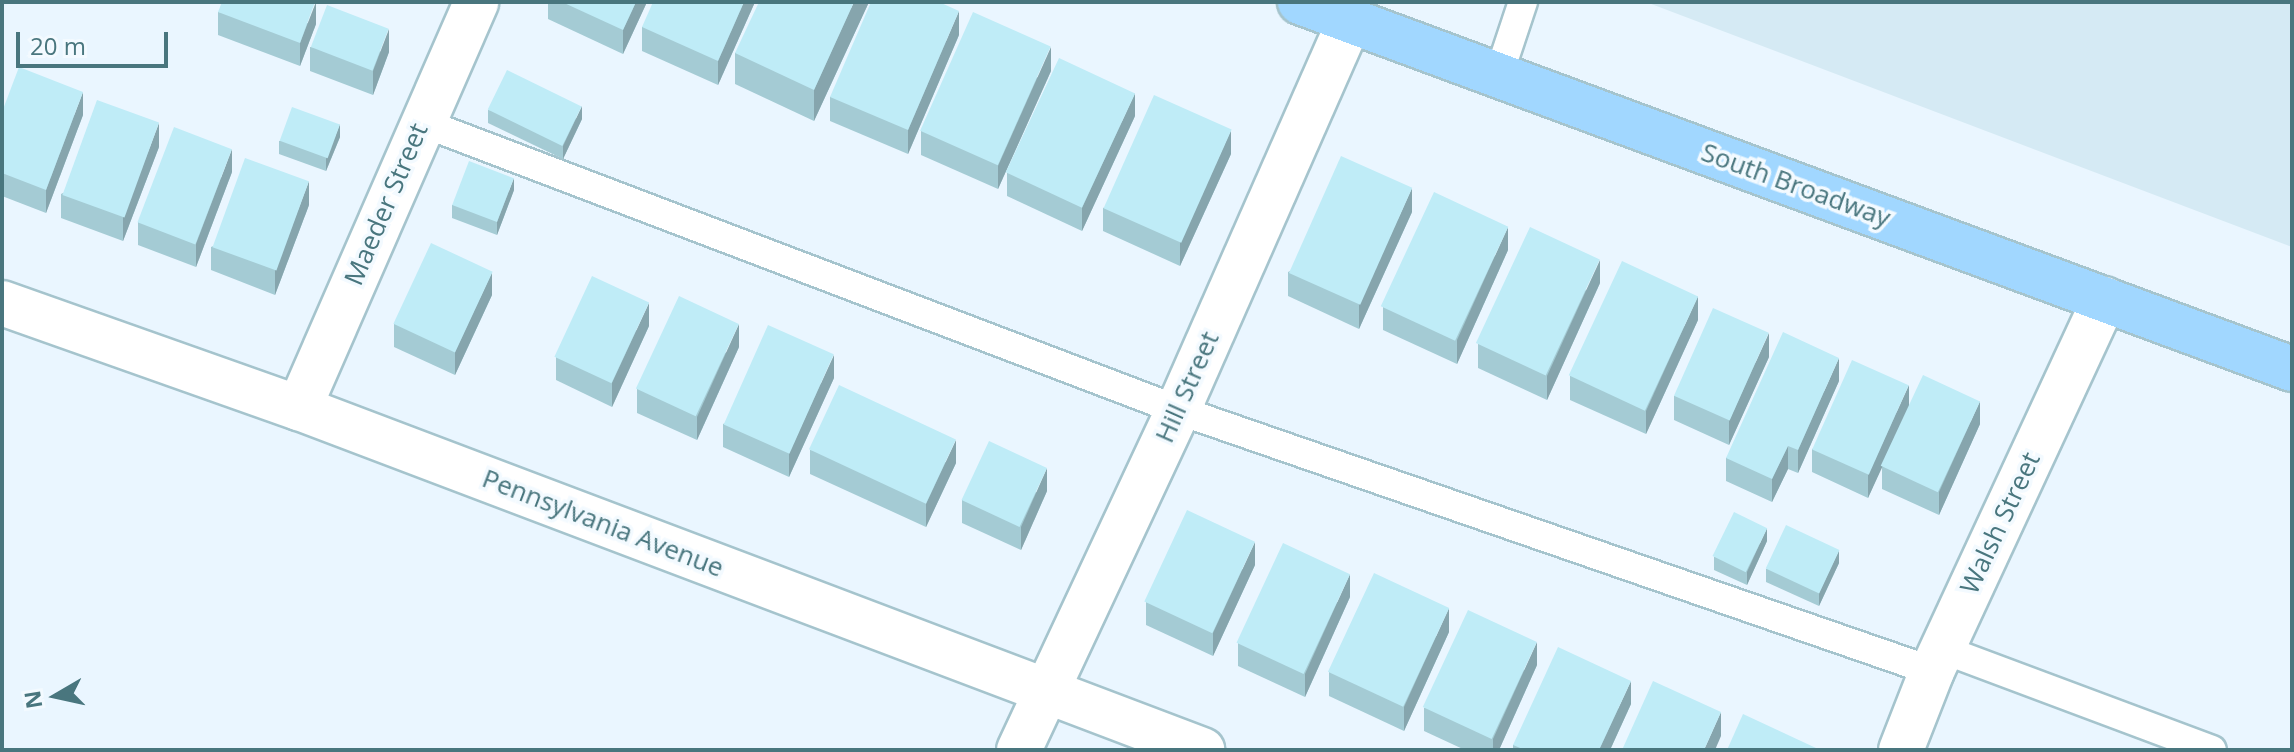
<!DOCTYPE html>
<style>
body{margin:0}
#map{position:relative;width:2294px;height:752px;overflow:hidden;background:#eaf6ff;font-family:"Open Sans",sans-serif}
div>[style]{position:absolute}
.residential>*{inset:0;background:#d5eaf4}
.roads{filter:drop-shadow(2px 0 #a5c4cd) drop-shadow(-2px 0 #a5c4cd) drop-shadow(0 2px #a5c4cd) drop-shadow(0 -2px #a5c4cd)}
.lane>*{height:28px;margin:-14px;padding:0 14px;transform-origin:14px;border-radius:14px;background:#fff}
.street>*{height:44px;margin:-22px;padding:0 22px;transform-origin:22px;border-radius:22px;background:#fff}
.primary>*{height:44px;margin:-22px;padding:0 22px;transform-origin:22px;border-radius:22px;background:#a1d7ff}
.wall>*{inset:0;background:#a4cbd4}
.shaded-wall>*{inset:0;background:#86a5ad}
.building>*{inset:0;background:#bfecf7;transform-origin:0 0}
span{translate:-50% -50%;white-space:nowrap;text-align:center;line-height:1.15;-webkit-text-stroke:7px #f3faff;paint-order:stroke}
.street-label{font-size:26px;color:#49767e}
.frame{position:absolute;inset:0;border:4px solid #49767e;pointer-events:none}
.north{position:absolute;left:16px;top:656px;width:80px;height:80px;-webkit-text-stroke:6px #f3faff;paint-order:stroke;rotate:261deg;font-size:22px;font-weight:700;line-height:32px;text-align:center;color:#49767e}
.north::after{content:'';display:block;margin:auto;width:28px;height:36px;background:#49767e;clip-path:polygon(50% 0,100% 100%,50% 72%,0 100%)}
.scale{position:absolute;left:16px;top:32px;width:152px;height:36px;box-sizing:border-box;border:4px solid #49767e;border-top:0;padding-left:10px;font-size:24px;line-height:28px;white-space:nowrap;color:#49767e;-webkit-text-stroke:6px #f3faff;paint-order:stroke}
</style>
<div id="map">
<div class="residential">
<i style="clip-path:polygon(1646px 2px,2292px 2px,2292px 247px)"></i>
</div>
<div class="roads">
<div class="lane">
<i style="left:1499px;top:74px;width:76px;rotate:-71.6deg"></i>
<i style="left:421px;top:122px;width:810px;rotate:20.83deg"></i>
<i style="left:1178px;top:410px;width:798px;rotate:19.09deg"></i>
<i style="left:1942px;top:649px;width:288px;rotate:20.5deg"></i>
</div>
<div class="street">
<i style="left:2px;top:303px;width:315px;rotate:19.5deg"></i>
<i style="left:299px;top:408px;width:966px;rotate:20.74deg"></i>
<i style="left:299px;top:408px;width:443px;rotate:-66.4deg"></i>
<i style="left:1019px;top:750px;width:375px;rotate:-64.9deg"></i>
<i style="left:1178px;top:410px;width:426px;rotate:-66.2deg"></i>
<i style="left:1901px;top:750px;width:85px;rotate:-68.6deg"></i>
<i style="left:1932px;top:671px;width:410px;rotate:-65.1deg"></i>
</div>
<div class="primary">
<i style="left:1300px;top:2px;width:1058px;rotate:20.3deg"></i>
</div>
</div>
<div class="wall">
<i style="clip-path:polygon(548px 2px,647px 2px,623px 54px,548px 19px)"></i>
<i style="clip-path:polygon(755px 2px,718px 85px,642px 51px,642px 27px)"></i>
<i style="clip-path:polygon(869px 2px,814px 121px,735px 84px,735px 53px)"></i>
<i style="clip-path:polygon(218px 12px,316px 24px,300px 66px,218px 35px)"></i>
<i style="clip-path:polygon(959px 35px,908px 154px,830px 121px,830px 97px)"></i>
<i style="clip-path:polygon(310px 47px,389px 52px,373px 95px,310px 71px)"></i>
<i style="clip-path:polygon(1051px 71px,998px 189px,921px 155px,921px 131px)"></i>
<i style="clip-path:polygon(488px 110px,582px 119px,563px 159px,488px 123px)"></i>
<i style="clip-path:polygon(2px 112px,83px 115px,46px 213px,2px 196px)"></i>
<i style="clip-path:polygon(1135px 116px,1082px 231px,1007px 196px,1007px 173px)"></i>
<i style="clip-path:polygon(340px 137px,326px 171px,279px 154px,279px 141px)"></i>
<i style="clip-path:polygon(159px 147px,123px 241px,61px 218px,61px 194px)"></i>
<i style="clip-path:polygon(1231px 154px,1180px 266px,1103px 231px,1103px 208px)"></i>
<i style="clip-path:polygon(232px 172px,196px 267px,138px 245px,138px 222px)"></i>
<i style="clip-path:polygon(514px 190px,497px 235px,452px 218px,452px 205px)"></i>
<i style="clip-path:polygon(309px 205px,275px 295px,211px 270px,211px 247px)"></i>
<i style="clip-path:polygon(1412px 212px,1359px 329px,1288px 296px,1288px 272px)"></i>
<i style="clip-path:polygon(1508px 250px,1457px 364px,1383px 330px,1383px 307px)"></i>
<i style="clip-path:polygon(1600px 283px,1547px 400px,1478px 368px,1478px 344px)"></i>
<i style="clip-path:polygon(492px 295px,455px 375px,394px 347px,394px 324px)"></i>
<i style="clip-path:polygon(1698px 320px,1646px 434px,1570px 400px,1570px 376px)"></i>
<i style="clip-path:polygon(649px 326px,612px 407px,556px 380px,556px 357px)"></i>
<i style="clip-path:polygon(739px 347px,697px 440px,637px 413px,637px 389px)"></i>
<i style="clip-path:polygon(1769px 357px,1729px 445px,1674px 420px,1674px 396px)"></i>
<i style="clip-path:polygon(834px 378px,789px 477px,723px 447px,723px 424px)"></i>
<i style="clip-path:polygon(1839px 381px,1798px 473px,1788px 469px,1772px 502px,1726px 481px,1726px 458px)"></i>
<i style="clip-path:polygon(1909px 407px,1980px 424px,1939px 515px,1882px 489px,1882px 466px,1868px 498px,1812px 472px,1812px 449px)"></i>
<i style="clip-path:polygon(810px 450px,956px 463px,926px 527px,810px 474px)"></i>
<i style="clip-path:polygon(1047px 491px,1021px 550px,962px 523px,962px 500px)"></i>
<i style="clip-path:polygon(1767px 541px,1747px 585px,1714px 570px,1714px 557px)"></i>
<i style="clip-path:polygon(1839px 563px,1819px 606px,1766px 582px,1766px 569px)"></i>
<i style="clip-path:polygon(1255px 565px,1213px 656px,1146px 625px,1146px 602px)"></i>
<i style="clip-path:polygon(1350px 597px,1305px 697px,1238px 666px,1238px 643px)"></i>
<i style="clip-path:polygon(1449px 632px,1404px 731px,1329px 696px,1329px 672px)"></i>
<i style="clip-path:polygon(1537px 665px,1499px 750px,1465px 750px,1424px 731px,1424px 708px)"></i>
<i style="clip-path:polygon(1631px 704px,1610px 750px,1513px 750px,1513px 745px)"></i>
</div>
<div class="shaded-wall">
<i style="clip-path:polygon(316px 2px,316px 24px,300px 66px,300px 43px)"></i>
<i style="clip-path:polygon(636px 2px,647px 2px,623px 54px,623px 30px)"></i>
<i style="clip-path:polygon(744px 2px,755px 2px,718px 85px,718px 61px)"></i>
<i style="clip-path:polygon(854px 2px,869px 2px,814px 121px,814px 90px)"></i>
<i style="clip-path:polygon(959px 11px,959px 35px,908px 154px,908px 130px)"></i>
<i style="clip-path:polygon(389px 29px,389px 52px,373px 95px,373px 71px)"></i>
<i style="clip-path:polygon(1051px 47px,1051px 71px,998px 189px,998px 166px)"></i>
<i style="clip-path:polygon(83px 92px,83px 115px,46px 213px,46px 190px)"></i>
<i style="clip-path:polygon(1135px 93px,1135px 116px,1082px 231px,1082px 208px)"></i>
<i style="clip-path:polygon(582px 106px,582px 119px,563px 159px,563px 146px)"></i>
<i style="clip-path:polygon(159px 123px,159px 147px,123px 241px,123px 218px)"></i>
<i style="clip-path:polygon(340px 124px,340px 137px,326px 171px,326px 159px)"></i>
<i style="clip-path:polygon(1231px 130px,1231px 154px,1180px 266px,1180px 243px)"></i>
<i style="clip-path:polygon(232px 149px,232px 172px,196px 267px,196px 244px)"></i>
<i style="clip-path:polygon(514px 178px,514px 190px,497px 235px,497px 222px)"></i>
<i style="clip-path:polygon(309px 181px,309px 205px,275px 295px,275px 271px)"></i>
<i style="clip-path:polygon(1412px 188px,1412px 212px,1359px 329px,1359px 305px)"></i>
<i style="clip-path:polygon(1508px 227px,1508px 250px,1457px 364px,1457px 340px)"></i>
<i style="clip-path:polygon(1600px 260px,1600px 283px,1547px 400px,1547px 376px)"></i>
<i style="clip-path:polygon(492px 272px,492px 295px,455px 375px,455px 352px)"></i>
<i style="clip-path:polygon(1698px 296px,1698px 320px,1646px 434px,1646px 411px)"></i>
<i style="clip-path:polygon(649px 303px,649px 326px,612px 407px,612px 383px)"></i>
<i style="clip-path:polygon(739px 324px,739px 347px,697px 440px,697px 417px)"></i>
<i style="clip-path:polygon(1769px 333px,1769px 357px,1729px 445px,1729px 421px)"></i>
<i style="clip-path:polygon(834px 355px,834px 378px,789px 477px,789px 453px)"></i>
<i style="clip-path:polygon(1839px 358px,1839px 381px,1798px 473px,1798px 450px)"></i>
<i style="clip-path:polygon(1909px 385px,1909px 409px,1868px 498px,1868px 475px)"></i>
<i style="clip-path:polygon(1980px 401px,1980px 424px,1939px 515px,1939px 492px)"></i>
<i style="clip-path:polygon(956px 440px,956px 463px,926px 527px,926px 504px)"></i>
<i style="clip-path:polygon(1788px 446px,1788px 469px,1772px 502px,1772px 479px)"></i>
<i style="clip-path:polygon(1047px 468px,1047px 491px,1021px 550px,1021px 527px)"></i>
<i style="clip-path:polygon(1767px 528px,1767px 541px,1747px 585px,1747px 572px)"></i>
<i style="clip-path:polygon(1255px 542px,1255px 565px,1213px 656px,1213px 633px)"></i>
<i style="clip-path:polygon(1839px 550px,1839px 563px,1819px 606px,1819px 593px)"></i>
<i style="clip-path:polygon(1350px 574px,1350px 597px,1305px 697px,1305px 674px)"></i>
<i style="clip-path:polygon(1449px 608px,1449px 632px,1404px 731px,1404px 707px)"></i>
<i style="clip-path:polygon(1537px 642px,1537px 665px,1499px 750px,1493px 750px,1493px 739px)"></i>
<i style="clip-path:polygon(1631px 681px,1631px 704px,1610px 750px,1599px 750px)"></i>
<i style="clip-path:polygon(1721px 712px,1721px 736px,1715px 750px,1704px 750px)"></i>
</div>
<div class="building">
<i style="clip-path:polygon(222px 2px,315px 2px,300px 43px,218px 12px)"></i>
<i style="clip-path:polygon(562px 2px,636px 2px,623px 30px)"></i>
<i style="clip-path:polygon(653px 2px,744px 2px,718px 61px,642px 27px)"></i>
<i style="clip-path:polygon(759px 2px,854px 2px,814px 90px,735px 53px)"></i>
<i style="clip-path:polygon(871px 2px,939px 2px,959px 11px,908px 130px,830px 97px)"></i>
<i style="left:327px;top:5px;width:66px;height:45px;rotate:21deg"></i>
<i style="left:973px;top:12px;width:85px;height:130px;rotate:24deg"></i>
<i style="left:1059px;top:58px;width:84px;height:126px;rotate:25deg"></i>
<i style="clip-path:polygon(19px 67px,83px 92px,46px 190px,2px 173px,2px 112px)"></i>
<i style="left:507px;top:70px;width:83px;height:44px;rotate:26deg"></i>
<i style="left:1154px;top:95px;width:85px;height:124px;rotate:24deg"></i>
<i style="left:97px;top:100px;width:66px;height:101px;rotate:20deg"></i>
<i style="left:292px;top:107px;width:51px;height:36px;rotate:20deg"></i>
<i style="left:174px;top:127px;width:62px;height:102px;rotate:21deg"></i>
<i style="left:1341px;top:156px;width:78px;height:128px;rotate:24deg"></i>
<i style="left:245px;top:158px;width:68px;height:95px;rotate:20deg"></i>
<i style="left:469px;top:161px;width:48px;height:47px;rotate:21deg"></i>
<i style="left:1434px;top:192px;width:82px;height:126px;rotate:25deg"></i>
<i style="left:1530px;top:227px;width:77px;height:128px;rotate:25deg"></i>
<i style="left:431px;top:243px;width:68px;height:89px;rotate:25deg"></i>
<i style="left:1622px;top:261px;width:84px;height:126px;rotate:25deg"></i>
<i style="left:592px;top:276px;width:63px;height:89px;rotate:25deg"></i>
<i style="left:679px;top:296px;width:66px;height:102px;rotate:25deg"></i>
<i style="left:1713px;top:308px;width:61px;height:96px;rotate:24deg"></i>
<i style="left:768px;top:325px;width:72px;height:109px;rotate:24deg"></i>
<i style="clip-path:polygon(1783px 332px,1839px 358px,1798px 450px,1788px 446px,1772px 479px,1726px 458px)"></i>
<i style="left:1852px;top:360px;width:62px;height:98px;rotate:24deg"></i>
<i style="left:1923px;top:375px;width:63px;height:100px;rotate:25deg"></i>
<i style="left:839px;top:385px;width:129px;height:71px;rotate:25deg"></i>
<i style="left:989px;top:441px;width:64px;height:65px;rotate:25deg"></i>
<i style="left:1187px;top:510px;width:75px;height:101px;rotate:25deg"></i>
<i style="left:1734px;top:512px;width:37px;height:49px;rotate:26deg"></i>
<i style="left:1786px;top:525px;width:59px;height:48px;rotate:25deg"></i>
<i style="left:1283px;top:543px;width:74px;height:110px;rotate:25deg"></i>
<i style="left:1374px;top:573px;width:83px;height:109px;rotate:25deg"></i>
<i style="left:1468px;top:610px;width:76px;height:107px;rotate:25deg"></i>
<i style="clip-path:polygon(1558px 647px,1631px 681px,1599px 750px,1525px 750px,1513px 745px)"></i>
<i style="clip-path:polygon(1653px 681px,1721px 712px,1704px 750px,1622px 750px)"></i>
<i style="clip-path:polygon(1743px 714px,1816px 748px,1815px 750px,1727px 750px)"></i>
</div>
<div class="street-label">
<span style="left:1796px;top:185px;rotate:20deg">South Broadway</span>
<span style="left:386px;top:204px;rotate:-67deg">Maeder Street</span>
<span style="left:1187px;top:387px;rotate:-66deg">Hill Street</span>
<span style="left:603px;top:523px;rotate:21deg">Pennsylvania Avenue</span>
<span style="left:2000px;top:523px;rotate:-65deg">Walsh Street</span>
</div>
<div class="frame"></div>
<div class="north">N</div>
<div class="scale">20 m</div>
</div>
